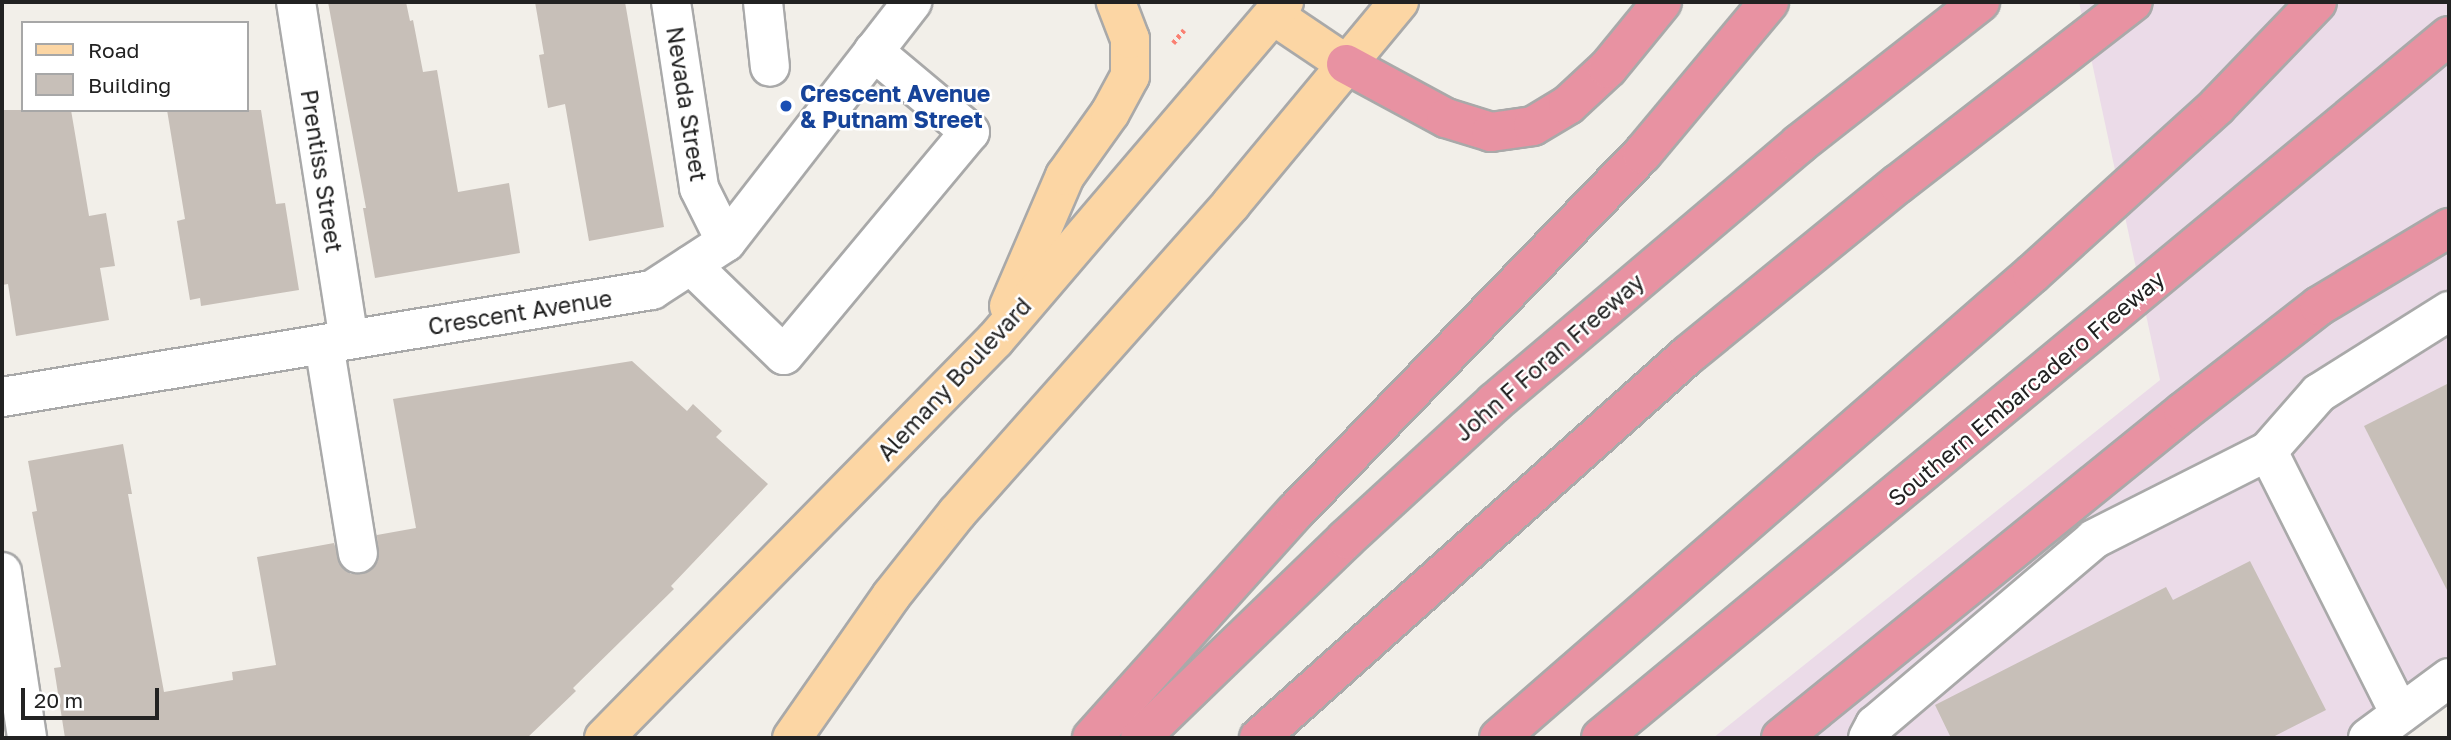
<!DOCTYPE html>
<style>
body{margin:0}
#map{position:relative;width:2451px;height:740px;overflow:hidden;background:#f2efe9;font-family:"Golos Text",sans-serif}
div>[style]{position:absolute}
.industrial>*{inset:0;background:#ebdbe8}
.building>*{inset:0;background:#c7bfb8}
.path>*{height:4.5px;margin-top:-2.25px;transform-origin:0;background:repeating-linear-gradient(90deg,#fa8072 0 3.5px,transparent 0 7px)}
.roads{filter:drop-shadow(2px 0 #a9a9a9) drop-shadow(-2px 0 #a9a9a9) drop-shadow(0 2px #a9a9a9) drop-shadow(0 -2px #a9a9a9)}
.minor>*{height:38px;margin:-19px;padding:0 19px;transform-origin:19px;border-radius:19px;background:#fff}
.major>*{height:38px;margin:-19px;padding:0 19px;transform-origin:19px;border-radius:19px;background:#fcd6a4}
.highway>*{height:38px;margin:-19px;padding:0 19px;transform-origin:19px;border-radius:19px;background:#e892a2}
.dots>*{width:19px;height:19px;translate:-50% -50%;box-sizing:border-box;border:4px solid #fff;border-radius:50%}
span{translate:-50% -50%;white-space:nowrap;text-align:center;line-height:1.15;-webkit-text-stroke:5px #fff;paint-order:stroke}
.transit-label{font-size:23px;color:#164399;font-weight:700}
.left{translate:0 -50%;text-align:left}
.street-label{font-size:23px;color:#222}
.frame{position:absolute;inset:0;border:4px solid #222;pointer-events:none}
.legend{position:absolute;left:21px;top:21px;width:228px;height:91px;box-sizing:border-box;background:#fff;border:2px solid #a7a7a7;margin:0;padding:9px 12px;list-style:none;font-size:21px;color:#222}
.legend li{display:flex;align-items:center;gap:14px;height:35px}
.legend b{width:35px;border:2px solid #a7a7a7}
.scale{position:absolute;left:21px;top:688px;width:138px;height:32px;box-sizing:border-box;border:4px solid #222;border-top:0;padding-left:9px;font-size:21px;line-height:24px;white-space:nowrap;color:#222;-webkit-text-stroke:5px #fff;paint-order:stroke}
</style>
<div id="map">
<div class="industrial">
<i style="clip-path:polygon(2079px 2px,2449px 2px,2449px 668px,2363px 738px,1713px 738px,2160px 380px)"></i>
</div>
<div class="building">
<i style="clip-path:polygon(328px 2px,406px 2px,410px 21px,413px 20px,423px 72px,437px 70px,458px 192px,509px 183px,520px 253px,375px 278px,363px 208px,366px 208px)"></i>
<i style="clip-path:polygon(535px 2px,625px 2px,664px 227px,589px 241px,565px 104px,548px 108px,539px 55px,544px 54px)"></i>
<i style="clip-path:polygon(2px 110px,71px 110px,89px 216px,106px 213px,115px 266px,100px 268px,109px 320px,16px 336px,8px 284px,2px 285px)"></i>
<i style="clip-path:polygon(167px 110px,261px 110px,276px 204px,285px 203px,299px 290px,201px 306px,200px 298px,190px 300px,177px 221px,185px 219px)"></i>
<i style="clip-path:polygon(632px 361px,687px 411px,693px 404px,722px 431px,716px 437px,768px 484px,671px 586px,674px 589px,573px 688px,576px 691px,527px 738px,65px 738px,54px 668px,61px 667px,32px 512px,37px 511px,28px 461px,123px 444px,132px 494px,128px 494px,164px 692px,233px 680px,232px 672px,276px 665px,257px 557px,334px 543px,342px 567px,351px 574px,362px 574px,372px 569px,378px 561px,377px 535px,416px 528px,393px 399px)"></i>
<i style="clip-path:polygon(2449px 383px,2449px 594px,2364px 426px)"></i>
<i style="clip-path:polygon(2250px 561px,2326px 710px,2271px 738px,1951px 738px,1935px 705px,2166px 587px,2173px 600px)"></i>
</div>
<div class="path">
<i style="left:1173px;top:43px;width:17px;rotate:-50deg"></i>
</div>
<div class="roads">
<div class="minor">
<i style="left:296px;top:2px;width:342px;rotate:81.1deg"></i>
<i style="left:671px;top:2px;width:188px;rotate:81.4deg"></i>
<i style="left:699px;top:188px;width:60px;rotate:63.4deg"></i>
<i style="left:763px;top:2px;width:65px;rotate:83.9deg"></i>
<i style="left:691px;top:265px;width:129px;rotate:44.1deg"></i>
<i style="left:784px;top:355px;width:290px;rotate:-50.2deg"></i>
<i style="left:970px;top:132px;width:126px;rotate:-140.1deg"></i>
<i style="left:324px;top:344px;width:212px;rotate:80.8deg"></i>
<i style="left:2px;top:397px;width:659px;rotate:-9.35deg"></i>
<i style="left:652px;top:290px;width:88px;rotate:-33deg"></i>
<i style="left:726px;top:242px;width:304px;rotate:-52.2deg"></i>
<i style="left:2px;top:572px;width:168px;rotate:81.4deg"></i>
<i style="left:2400px;top:714px;width:294px;rotate:-116.7deg"></i>
<i style="left:2268px;top:451px;width:77px;rotate:-48.7deg"></i>
<i style="left:2319px;top:393px;width:154px;rotate:-32.2deg"></i>
<i style="left:1868px;top:738px;width:15px;rotate:-62deg"></i>
<i style="left:1875px;top:725px;width:287px;rotate:-40.3deg"></i>
<i style="left:2094px;top:539px;width:195px;rotate:-26.8deg"></i>
<i style="left:2368px;top:738px;width:101px;rotate:-36.5deg"></i>
</div>
<div class="major">
<i style="left:1273px;top:15px;width:88px;rotate:33.9deg"></i>
<i style="left:1009px;top:306px;width:142px;rotate:-66.7deg"></i>
<i style="left:1065px;top:176px;width:77px;rotate:-54.5deg"></i>
<i style="left:1110px;top:113px;width:42px;rotate:-61.6deg"></i>
<i style="left:1130px;top:76px;width:37px;rotate:-90deg"></i>
<i style="left:1130px;top:39px;width:40px;rotate:-111deg"></i>
<i style="left:604px;top:738px;width:558px;rotate:-45.51deg"></i>
<i style="left:995px;top:340px;width:445px;rotate:-49.5deg"></i>
<i style="left:792px;top:738px;width:173px;rotate:-55.1deg"></i>
<i style="left:891px;top:596px;width:106px;rotate:-51.5deg"></i>
<i style="left:957px;top:513px;width:413px;rotate:-48.4deg"></i>
<i style="left:1231px;top:204px;width:263px;rotate:-50.3deg"></i>
</div>
<div class="highway">
<i style="left:1346px;top:64px;width:114px;rotate:28.4deg"></i>
<i style="left:1446px;top:118px;width:47px;rotate:17.3deg"></i>
<i style="left:1491px;top:132px;width:42px;rotate:-8.1deg"></i>
<i style="left:1533px;top:126px;width:41px;rotate:-31deg"></i>
<i style="left:1568px;top:105px;width:54px;rotate:-42.8deg"></i>
<i style="left:1608px;top:68px;width:85px;rotate:-50.7deg"></i>
<i style="left:1092px;top:738px;width:304px;rotate:-48.1deg"></i>
<i style="left:1295px;top:512px;width:499px;rotate:-45.9deg"></i>
<i style="left:1642px;top:154px;width:198px;rotate:-50.1deg"></i>
<i style="left:1140px;top:738px;width:286px;rotate:-44deg"></i>
<i style="left:1346px;top:539px;width:202px;rotate:-42.6deg"></i>
<i style="left:1495px;top:402px;width:399px;rotate:-40.3deg"></i>
<i style="left:1799px;top:144px;width:230px;rotate:-38.1deg"></i>
<i style="left:1259px;top:738px;width:575px;rotate:-41.76deg"></i>
<i style="left:1688px;top:355px;width:271px;rotate:-39.2deg"></i>
<i style="left:1898px;top:184px;width:297px;rotate:-37.8deg"></i>
<i style="left:1499px;top:738px;width:707px;rotate:-41.04deg"></i>
<i style="left:2032px;top:274px;width:250px;rotate:-42.2deg"></i>
<i style="left:2217px;top:106px;width:144px;rotate:-46.1deg"></i>
<i style="left:1601px;top:738px;width:1101px;rotate:-39.62deg"></i>
<i style="left:1781px;top:738px;width:518px;rotate:-39.04deg"></i>
<i style="left:2183px;top:412px;width:172px;rotate:-37.9deg"></i>
<i style="left:2319px;top:306px;width:152px;rotate:-31deg"></i>
</div>
</div>
<div class="dots">
<i style="left:786px;top:106px;background:#1a4fb4"></i>
</div>
<div class="transit-label">
<span class="left" style="left:800px;top:106px">Crescent Avenue<br>&amp; Putnam Street</span>
</div>
<div class="street-label">
<span style="left:687px;top:104px;rotate:81deg">Nevada Street</span>
<span style="left:322px;top:171px;rotate:81deg">Prentiss Street</span>
<span style="left:520px;top:312px;rotate:-9deg">Crescent Avenue</span>
<span style="left:1549px;top:357px;rotate:-41deg">John F Foran Freeway</span>
<span style="left:954px;top:379px;rotate:-47deg">Alemany Boulevard</span>
<span style="left:2026px;top:388px;rotate:-40deg">Southern Embarcadero Freeway</span>
</div>
<div class="frame"></div>
<ul class="legend">
<li><b style="height:9px;background:#fcd6a4"></b>Road</li>
<li><b style="height:19px;background:#c7bfb8"></b>Building</li>
</ul>
<div class="scale">20 m</div>
</div>
